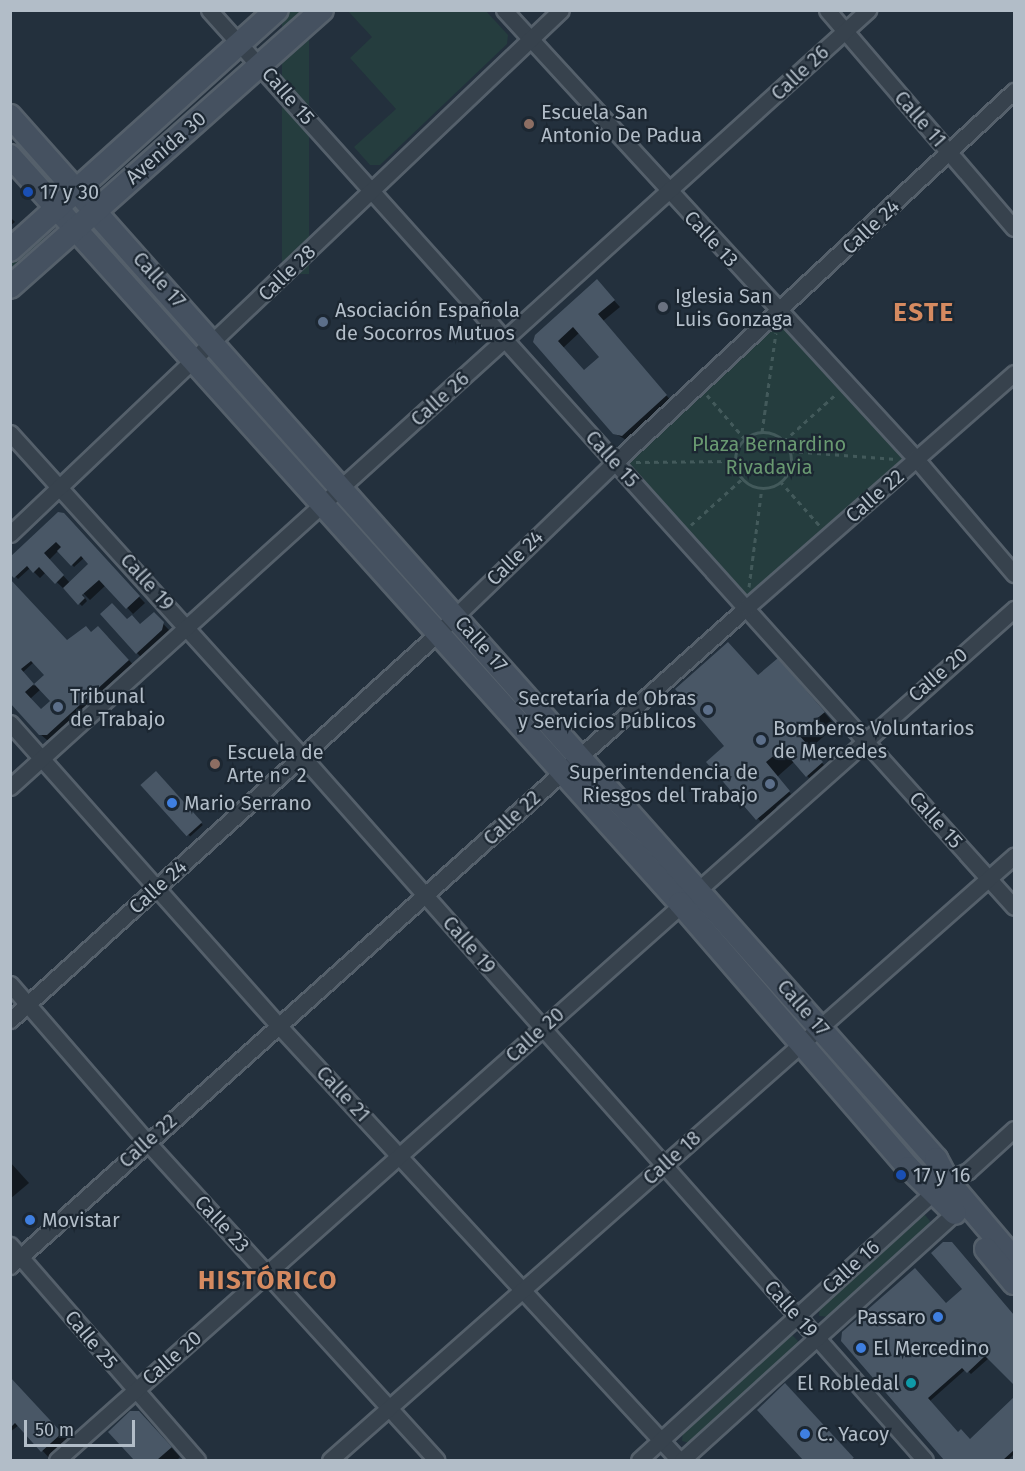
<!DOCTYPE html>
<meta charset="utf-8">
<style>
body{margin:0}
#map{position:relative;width:1025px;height:1471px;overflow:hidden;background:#23303d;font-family:"Fira Sans",sans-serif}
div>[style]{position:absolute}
.green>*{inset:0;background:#253d3e;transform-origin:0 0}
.shadow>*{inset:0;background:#0007;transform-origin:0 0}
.building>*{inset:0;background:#495766;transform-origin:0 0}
.path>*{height:3px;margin-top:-1.5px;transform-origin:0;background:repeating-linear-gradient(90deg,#435a5b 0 4.5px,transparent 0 9px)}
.path>.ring{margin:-1.5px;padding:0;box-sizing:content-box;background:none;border:3px solid #435a5b;border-radius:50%}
.roads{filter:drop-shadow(2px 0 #55606b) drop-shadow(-2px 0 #55606b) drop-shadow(0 2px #55606b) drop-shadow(0 -2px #55606b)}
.street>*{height:15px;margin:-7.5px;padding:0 7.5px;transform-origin:7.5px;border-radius:7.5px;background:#37424d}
.secondary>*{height:22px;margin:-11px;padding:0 11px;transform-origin:11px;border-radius:11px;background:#455160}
.dots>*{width:16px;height:16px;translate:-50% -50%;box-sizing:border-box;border:3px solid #1c2732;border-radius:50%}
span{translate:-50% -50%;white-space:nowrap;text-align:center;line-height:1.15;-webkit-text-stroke:4.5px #1c2732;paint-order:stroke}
.street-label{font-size:20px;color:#b2bdc8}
.poi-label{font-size:20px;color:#b2bdc8}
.left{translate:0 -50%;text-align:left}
.right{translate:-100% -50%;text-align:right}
.park-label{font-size:20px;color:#699971}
.district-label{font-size:26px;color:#d58a60;font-weight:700;letter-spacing:1.5px}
.frame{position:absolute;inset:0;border:12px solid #b2bdc8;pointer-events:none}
.scale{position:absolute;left:24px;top:1420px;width:111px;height:27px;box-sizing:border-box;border:3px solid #b2bdc8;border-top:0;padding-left:8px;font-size:18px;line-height:21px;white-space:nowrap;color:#b2bdc8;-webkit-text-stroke:4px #1c2732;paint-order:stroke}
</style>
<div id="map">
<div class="green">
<i style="left:282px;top:11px;width:27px;height:263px"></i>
<i style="clip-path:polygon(348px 11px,486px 11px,508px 35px,507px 44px,380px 165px,370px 165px,354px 147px,396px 109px,350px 58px,372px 37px)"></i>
<i style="clip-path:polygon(39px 232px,48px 242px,11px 275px,10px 258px)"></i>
<i style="left:779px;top:312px;width:202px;height:222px;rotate:47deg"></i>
<i style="clip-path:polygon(925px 1215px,930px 1221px,927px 1228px,830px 1317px,819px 1316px,820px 1305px,917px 1217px)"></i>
<i style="clip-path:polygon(792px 1335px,798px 1341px,795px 1348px,690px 1443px,682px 1441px,683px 1430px,785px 1337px)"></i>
</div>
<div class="shadow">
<i style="clip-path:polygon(10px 217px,15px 222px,10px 226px)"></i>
<i style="clip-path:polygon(evenodd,602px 287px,620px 307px,603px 321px,672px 402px,628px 441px,614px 433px,534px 342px,602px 287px,579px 333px,601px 357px,585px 372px,563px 348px,579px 333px)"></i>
<i style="clip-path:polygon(evenodd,59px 514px,145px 603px,133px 614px,106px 585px,90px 600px,80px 590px,87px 601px,82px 606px,46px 572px,40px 578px,30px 568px,18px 579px,10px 571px,59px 514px,59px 550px,74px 567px,84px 558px,90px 564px,70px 583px,49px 560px,59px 550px)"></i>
<i style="clip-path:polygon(154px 614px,169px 630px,168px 636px,143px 659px,137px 653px,128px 621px,140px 626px)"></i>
<i style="clip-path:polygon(evenodd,91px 634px,108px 637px,138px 670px,54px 741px,47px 740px,40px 734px,10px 656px,91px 634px,34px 662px,46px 675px,34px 686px,22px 673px,34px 662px,91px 634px,41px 689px,52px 701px,41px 711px,30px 699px,41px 689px)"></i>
<i style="clip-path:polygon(790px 673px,836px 726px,809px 749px,824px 765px,809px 778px,795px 761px,777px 777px,791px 794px,776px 807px,785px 818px,770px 832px,708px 762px,726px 746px,758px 677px)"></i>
<i style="left:156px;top:773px;width:70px;height:17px;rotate:48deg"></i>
<i style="clip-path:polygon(10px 1162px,29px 1183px,10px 1199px)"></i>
<i style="clip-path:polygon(954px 1247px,1014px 1317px,1014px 1383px,989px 1358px,971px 1374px,966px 1369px,930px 1401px,958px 1433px,970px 1440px,1010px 1403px,1014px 1407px,1014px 1454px,1008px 1460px,946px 1460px,842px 1340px,946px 1305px,964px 1289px)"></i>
<i style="clip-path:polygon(10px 1379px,71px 1443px,51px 1460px,19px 1425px,10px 1432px)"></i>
<i style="clip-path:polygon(785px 1385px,855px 1460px,805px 1460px,759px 1410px)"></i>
<i style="clip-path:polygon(149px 1423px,180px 1457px,177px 1460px,136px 1460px,110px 1432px)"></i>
</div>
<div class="building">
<i style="clip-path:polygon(evenodd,597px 279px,615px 300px,598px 314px,667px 395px,622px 436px,613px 434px,533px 342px,535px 335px,597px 279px,573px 327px,599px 357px,584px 370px,558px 341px,573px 327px)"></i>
<i style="clip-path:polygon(58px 512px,64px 513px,140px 596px,126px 609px,99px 580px,82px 595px,85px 598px,78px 605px,63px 588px,88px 564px,81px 556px,71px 566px,57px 551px,61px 547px,56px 542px,44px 553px,64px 575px,55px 584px,39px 567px,33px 573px,27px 566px,14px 578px,10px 574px,10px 557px)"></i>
<i style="clip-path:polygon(evenodd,10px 579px,67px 640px,86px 626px,91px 632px,98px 626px,129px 660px,47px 735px,39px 735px,10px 703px,10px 579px,31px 661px,44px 675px,34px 684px,21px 669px,31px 661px,10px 579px,34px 684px,50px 701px,41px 709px,25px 692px,34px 684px)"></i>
<i style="clip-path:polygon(112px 603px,127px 619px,132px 615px,140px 624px,154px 612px,164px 622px,162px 630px,136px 654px,100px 614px)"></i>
<i style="clip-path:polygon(728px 642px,758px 675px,778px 658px,825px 712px,798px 734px,823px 762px,806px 777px,782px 749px,766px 762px,790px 791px,756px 820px,706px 762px,724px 746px,675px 689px)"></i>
<i style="left:156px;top:771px;width:69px;height:21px;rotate:48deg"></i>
<i style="clip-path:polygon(943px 1242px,952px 1242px,1014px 1315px,1014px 1385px,985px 1356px,967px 1373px,962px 1368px,928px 1398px,958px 1432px,961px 1429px,970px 1439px,1014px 1397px,1014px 1450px,1003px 1460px,944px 1460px,841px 1341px,842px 1332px,915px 1268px,946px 1303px,962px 1289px,931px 1253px)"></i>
<i style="clip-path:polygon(10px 1377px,62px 1433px,41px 1452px,15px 1423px,10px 1428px)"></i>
<i style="clip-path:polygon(785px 1383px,854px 1458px,851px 1460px,803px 1460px,757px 1410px)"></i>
<i style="clip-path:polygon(130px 1411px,139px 1411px,172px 1447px,157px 1460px,134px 1460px,108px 1432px)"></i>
</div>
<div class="path">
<i style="left:707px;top:395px;width:58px;rotate:49.2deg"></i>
<i style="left:762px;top:432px;width:100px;rotate:-82deg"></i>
<i class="ring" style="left:735px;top:432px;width:53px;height:53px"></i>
<i style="left:784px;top:441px;width:70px;rotate:-42.1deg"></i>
<i style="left:790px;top:451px;width:106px;rotate:4.3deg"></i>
<i style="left:636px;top:462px;width:100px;rotate:-0.6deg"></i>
<i style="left:780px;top:481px;width:59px;rotate:48.4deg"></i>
<i style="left:691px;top:525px;width:70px;rotate:-42.1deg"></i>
<i style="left:749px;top:587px;width:101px;rotate:-82.6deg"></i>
</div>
<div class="roads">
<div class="street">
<i style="left:209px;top:10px;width:1205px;rotate:48.09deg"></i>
<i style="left:504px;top:10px;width:611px;rotate:47.45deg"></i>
<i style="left:917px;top:460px;width:150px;rotate:49.6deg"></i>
<i style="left:827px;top:10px;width:287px;rotate:49.4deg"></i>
<i style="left:10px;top:433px;width:434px;rotate:47.9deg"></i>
<i style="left:301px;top:755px;width:941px;rotate:48.49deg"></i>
<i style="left:10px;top:534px;width:760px;rotate:-43.56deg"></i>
<i style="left:10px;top:723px;width:405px;rotate:48.4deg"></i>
<i style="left:279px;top:1026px;width:590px;rotate:47.33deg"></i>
<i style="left:10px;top:787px;width:1158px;rotate:-42.16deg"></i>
<i style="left:10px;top:984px;width:209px;rotate:49.1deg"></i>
<i style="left:147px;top:1142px;width:430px;rotate:47.7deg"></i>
<i style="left:10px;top:1020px;width:576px;rotate:-42.11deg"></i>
<i style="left:437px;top:634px;width:248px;rotate:-44deg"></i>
<i style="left:615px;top:462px;width:545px;rotate:-42.92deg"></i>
<i style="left:10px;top:1245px;width:285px;rotate:49deg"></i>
<i style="left:10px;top:1266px;width:989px;rotate:-41.8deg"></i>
<i style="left:747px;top:607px;width:355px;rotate:-41.2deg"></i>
<i style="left:57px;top:1460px;width:1281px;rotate:-41.64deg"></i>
<i style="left:330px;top:1460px;width:913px;rotate:-41.45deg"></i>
<i style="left:639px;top:1460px;width:416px;rotate:-42.3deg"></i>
<i style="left:947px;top:1180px;width:23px;rotate:-23deg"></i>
<i style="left:968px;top:1171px;width:62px;rotate:-42.4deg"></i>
<i style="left:682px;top:1460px;width:378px;rotate:-42.2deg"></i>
</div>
<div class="secondary">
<i style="left:10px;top:116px;width:1395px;rotate:48.4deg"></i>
<i style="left:936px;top:1159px;width:24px;rotate:62deg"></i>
<i style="left:947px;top:1180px;width:104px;rotate:49.7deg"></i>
<i style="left:10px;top:156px;width:1003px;rotate:48.11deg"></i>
<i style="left:680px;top:903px;width:350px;rotate:49.2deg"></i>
<i style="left:909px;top:1168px;width:64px;rotate:44.4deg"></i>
<i style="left:10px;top:250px;width:359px;rotate:-42deg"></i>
<i style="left:10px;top:287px;width:417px;rotate:-41.6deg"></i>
<i style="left:986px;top:1249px;width:44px;rotate:50.5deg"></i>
</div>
</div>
<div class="dots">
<i style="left:529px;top:124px;background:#8d6e63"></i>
<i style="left:28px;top:192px;background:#1a4fb4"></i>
<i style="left:663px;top:307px;background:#6b7280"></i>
<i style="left:323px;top:322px;background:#5c6f8a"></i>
<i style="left:58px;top:707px;background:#5c6f8a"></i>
<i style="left:708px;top:710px;background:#5c6f8a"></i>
<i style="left:761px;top:740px;background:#5c6f8a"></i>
<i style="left:215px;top:764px;background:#8d6e63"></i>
<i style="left:770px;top:784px;background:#5c6f8a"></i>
<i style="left:172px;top:803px;background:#3f7fe0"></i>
<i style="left:901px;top:1175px;background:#1a4fb4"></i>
<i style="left:30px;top:1220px;background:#3f7fe0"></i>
<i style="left:938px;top:1317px;background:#3f7fe0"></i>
<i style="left:861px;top:1348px;background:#3f7fe0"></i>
<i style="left:911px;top:1383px;background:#0f9aa8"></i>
<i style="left:805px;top:1434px;background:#3f7fe0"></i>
</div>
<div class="street-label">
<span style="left:800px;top:73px;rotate:-43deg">Calle 26</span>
<span style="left:288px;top:96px;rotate:49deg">Calle 15</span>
<span style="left:920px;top:119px;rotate:49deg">Calle 11</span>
<span style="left:166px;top:148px;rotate:-41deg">Avenida 30</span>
<span style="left:871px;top:227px;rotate:-43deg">Calle 24</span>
<span style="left:711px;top:239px;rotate:47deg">Calle 13</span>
<span style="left:287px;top:273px;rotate:-44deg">Calle 28</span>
<span style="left:159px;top:280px;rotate:48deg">Calle 17</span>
<span style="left:440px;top:399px;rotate:-42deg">Calle 26</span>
<span style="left:612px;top:459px;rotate:48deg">Calle 15</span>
<span style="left:875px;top:496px;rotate:-41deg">Calle 22</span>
<span style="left:515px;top:558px;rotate:-44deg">Calle 24</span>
<span style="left:147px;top:582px;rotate:48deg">Calle 19</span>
<span style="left:481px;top:644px;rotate:48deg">Calle 17</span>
<span style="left:938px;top:675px;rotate:-41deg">Calle 20</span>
<span style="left:512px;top:818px;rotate:-43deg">Calle 22</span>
<span style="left:936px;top:820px;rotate:48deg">Calle 15</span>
<span style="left:158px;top:887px;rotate:-42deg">Calle 24</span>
<span style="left:469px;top:945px;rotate:49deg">Calle 19</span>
<span style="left:803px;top:1008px;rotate:49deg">Calle 17</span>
<span style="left:535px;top:1035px;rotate:-42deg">Calle 20</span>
<span style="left:343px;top:1094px;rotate:47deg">Calle 21</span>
<span style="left:148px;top:1141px;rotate:-42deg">Calle 22</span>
<span style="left:672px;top:1158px;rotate:-42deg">Calle 18</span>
<span style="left:222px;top:1224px;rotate:47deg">Calle 23</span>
<span style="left:851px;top:1267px;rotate:-42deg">Calle 16</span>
<span style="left:791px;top:1309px;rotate:48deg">Calle 19</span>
<span style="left:91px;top:1340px;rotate:50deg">Calle 25</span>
<span style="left:172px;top:1358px;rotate:-41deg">Calle 20</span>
</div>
<div class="poi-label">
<span class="left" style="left:541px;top:124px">Escuela San<br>Antonio De Padua</span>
<span class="left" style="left:40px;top:192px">17 y 30</span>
<span class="left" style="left:675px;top:308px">Iglesia San<br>Luis Gonzaga</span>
<span class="left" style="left:335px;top:322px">Asociación Española<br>de Socorros Mutuos</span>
<span class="left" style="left:70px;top:708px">Tribunal<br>de Trabajo</span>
<span class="right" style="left:696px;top:710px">Secretaría de Obras<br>y Servicios Públicos</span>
<span class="left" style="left:773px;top:740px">Bomberos Voluntarios<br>de Mercedes</span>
<span class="left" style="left:227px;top:764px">Escuela de<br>Arte n° 2</span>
<span class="right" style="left:758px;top:784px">Superintendencia de<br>Riesgos del Trabajo</span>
<span class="left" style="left:184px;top:803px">Mario Serrano</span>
<span class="left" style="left:913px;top:1175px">17 y 16</span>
<span class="left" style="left:42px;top:1220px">Movistar</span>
<span class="right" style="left:926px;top:1317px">Passaro</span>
<span class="left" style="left:873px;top:1348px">El Mercedino</span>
<span class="right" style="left:899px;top:1383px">El Robledal</span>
<span class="left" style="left:817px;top:1434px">C. Yacoy</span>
</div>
<div class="park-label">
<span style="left:769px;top:456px">Plaza Bernardino<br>Rivadavia</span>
</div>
<div class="district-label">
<span style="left:924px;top:313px">ESTE</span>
<span style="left:268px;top:1281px">HISTÓRICO</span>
</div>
<div class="frame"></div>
<div class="scale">50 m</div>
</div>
